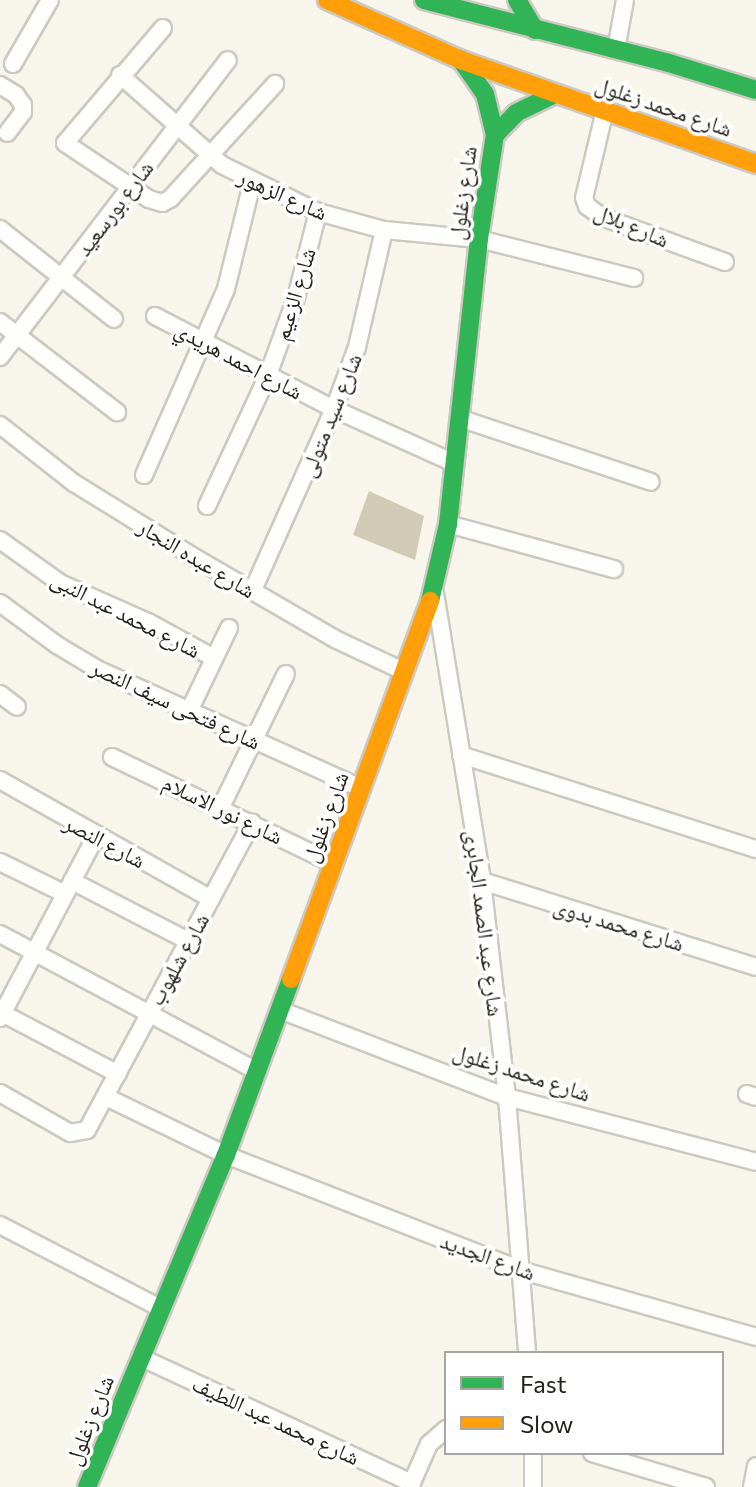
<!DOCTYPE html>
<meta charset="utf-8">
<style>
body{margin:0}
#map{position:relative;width:756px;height:1487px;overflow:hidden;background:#f8f5ec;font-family:Commissioner,"Noto Naskh Arabic",sans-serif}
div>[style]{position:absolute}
.building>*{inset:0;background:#d0cab7}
.roads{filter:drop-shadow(2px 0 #ccc9c2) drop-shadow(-2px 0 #ccc9c2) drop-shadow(0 2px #ccc9c2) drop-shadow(0 -2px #ccc9c2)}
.street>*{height:16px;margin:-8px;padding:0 8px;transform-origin:8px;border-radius:8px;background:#fefefc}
.fast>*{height:18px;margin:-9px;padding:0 9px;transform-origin:9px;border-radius:9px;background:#30b455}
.slow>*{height:18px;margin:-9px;padding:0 9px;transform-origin:9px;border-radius:9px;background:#ff9f0a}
span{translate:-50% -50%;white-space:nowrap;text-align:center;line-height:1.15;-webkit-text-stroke:7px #fff;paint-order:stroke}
.street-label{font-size:22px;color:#222019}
.legend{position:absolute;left:444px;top:1351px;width:280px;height:104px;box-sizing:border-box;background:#fff;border:2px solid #a7a6a3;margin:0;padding:10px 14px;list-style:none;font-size:24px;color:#222019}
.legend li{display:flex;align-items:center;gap:16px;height:40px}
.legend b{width:40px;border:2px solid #a7a6a3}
</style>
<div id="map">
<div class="building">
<i style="clip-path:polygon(369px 491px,424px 516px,415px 560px,353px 535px)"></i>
</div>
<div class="roads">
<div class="street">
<i style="left:163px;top:28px;width:151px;rotate:130.4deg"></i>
<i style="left:65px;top:143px;width:101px;rotate:33.7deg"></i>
<i style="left:149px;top:199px;width:14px;rotate:17deg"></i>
<i style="left:162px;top:203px;width:9px;rotate:-27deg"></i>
<i style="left:170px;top:199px;width:156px;rotate:-47.6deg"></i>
<i style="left:616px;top:50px;width:51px;rotate:-79.8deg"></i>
<i style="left:13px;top:64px;width:74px;rotate:-60deg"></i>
<i style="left:120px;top:75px;width:136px;rotate:41.4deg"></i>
<i style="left:222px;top:165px;width:107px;rotate:26.1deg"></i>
<i style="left:318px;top:212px;width:68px;rotate:15.3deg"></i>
<i style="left:384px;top:230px;width:95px;rotate:5.4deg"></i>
<i style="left:479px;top:239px;width:160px;rotate:14.1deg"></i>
<i style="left:0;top:85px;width:19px;rotate:32deg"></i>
<i style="left:16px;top:95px;width:12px;rotate:55deg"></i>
<i style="left:23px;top:105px;width:7px;rotate:90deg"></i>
<i style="left:23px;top:112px;width:26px;rotate:127deg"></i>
<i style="left:605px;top:110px;width:90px;rotate:103.4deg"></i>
<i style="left:584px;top:198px;width:9px;rotate:69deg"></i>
<i style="left:587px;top:206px;width:19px;rotate:36deg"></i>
<i style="left:602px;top:217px;width:131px;rotate:20.1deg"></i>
<i style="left:0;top:229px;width:145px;rotate:38.3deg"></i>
<i style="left:155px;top:316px;width:202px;rotate:27.5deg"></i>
<i style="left:334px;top:409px;width:132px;rotate:24.2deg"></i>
<i style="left:0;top:322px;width:148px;rotate:37.6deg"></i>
<i style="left:0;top:357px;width:374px;rotate:-52.5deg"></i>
<i style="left:459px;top:418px;width:202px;rotate:18.4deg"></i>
<i style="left:0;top:425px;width:94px;rotate:38.1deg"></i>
<i style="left:74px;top:483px;width:139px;rotate:31.7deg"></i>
<i style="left:192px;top:556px;width:165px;rotate:30.1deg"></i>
<i style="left:335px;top:639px;width:77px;rotate:25.2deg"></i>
<i style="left:144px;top:475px;width:203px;rotate:-66.2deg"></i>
<i style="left:226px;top:289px;width:109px;rotate:-76.2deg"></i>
<i style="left:207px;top:506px;width:145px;rotate:-65deg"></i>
<i style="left:268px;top:375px;width:82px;rotate:-70deg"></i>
<i style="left:296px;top:298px;width:89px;rotate:-75.7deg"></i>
<i style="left:448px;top:524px;width:172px;rotate:15.2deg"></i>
<i style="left:0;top:540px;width:74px;rotate:35.6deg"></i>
<i style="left:60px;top:583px;width:98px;rotate:24deg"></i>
<i style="left:150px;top:623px;width:73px;rotate:28.7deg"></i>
<i style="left:252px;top:592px;width:201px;rotate:-65.9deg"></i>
<i style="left:334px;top:409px;width:66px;rotate:-69.6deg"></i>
<i style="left:357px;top:347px;width:120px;rotate:-77deg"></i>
<i style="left:435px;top:593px;width:292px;rotate:80.7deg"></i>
<i style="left:482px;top:881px;width:217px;rotate:83.4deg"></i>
<i style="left:507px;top:1097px;width:257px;rotate:85.5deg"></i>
<i style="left:0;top:603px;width:71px;rotate:36.4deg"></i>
<i style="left:57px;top:645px;width:47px;rotate:31deg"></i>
<i style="left:97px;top:669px;width:290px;rotate:24.3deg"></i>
<i style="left:0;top:694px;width:21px;rotate:37deg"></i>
<i style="left:190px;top:709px;width:90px;rotate:-64.3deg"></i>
<i style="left:461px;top:755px;width:310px;rotate:17.7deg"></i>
<i style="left:112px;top:757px;width:246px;rotate:25.7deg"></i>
<i style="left:0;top:780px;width:242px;rotate:29.4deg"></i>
<i style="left:221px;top:807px;width:148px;rotate:-64deg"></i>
<i style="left:0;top:862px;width:72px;rotate:26.2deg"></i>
<i style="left:72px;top:881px;width:131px;rotate:27.3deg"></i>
<i style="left:482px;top:881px;width:287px;rotate:17.4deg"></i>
<i style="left:0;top:934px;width:291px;rotate:28.1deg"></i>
<i style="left:280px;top:1010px;width:243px;rotate:21deg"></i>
<i style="left:507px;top:1097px;width:257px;rotate:14.6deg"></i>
<i style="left:0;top:1012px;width:133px;rotate:27.7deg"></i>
<i style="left:0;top:1018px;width:206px;rotate:-62.2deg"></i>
<i style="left:0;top:1093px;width:81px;rotate:29.7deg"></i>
<i style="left:70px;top:1133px;width:17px;rotate:-10deg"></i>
<i style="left:87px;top:1130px;width:349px;rotate:-61.8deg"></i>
<i style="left:747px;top:1094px;width:9px;rotate:18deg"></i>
<i style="left:106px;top:1097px;width:133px;rotate:25.8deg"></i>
<i style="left:226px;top:1155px;width:319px;rotate:21.3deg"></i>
<i style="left:523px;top:1271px;width:242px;rotate:15.8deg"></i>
<i style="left:0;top:1225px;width:180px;rotate:27.4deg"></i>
<i style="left:140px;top:1357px;width:300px;rotate:24.9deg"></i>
<i style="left:592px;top:1453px;width:119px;rotate:16.6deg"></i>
<i style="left:410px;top:1487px;width:47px;rotate:-66.2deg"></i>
<i style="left:429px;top:1444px;width:23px;rotate:-41deg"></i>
<i style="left:533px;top:1487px;width:34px;rotate:-90deg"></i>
<i style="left:752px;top:1487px;width:21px;rotate:-79deg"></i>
</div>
<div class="fast">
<i style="left:424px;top:0;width:253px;rotate:14.4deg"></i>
<i style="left:669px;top:63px;width:91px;rotate:17.2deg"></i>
<i style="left:517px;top:0;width:35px;rotate:59deg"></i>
<i style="left:495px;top:135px;width:30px;rotate:-46deg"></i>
<i style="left:516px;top:113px;width:43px;rotate:-26deg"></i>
<i style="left:430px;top:601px;width:79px;rotate:-76.8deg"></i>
<i style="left:448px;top:524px;width:287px;rotate:-83.8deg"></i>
<i style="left:479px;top:239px;width:105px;rotate:-81.3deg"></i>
<i style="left:495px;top:135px;width:42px;rotate:-103.7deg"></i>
<i style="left:485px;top:94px;width:42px;rotate:-125.2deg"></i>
<i style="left:87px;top:1487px;width:360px;rotate:-67.3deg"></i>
<i style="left:226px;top:1155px;width:188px;rotate:-69.7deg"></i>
</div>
<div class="slow">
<i style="left:327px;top:0;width:147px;rotate:24.1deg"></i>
<i style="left:461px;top:60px;width:313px;rotate:19.4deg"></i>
<i style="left:291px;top:979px;width:403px;rotate:-69.8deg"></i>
</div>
</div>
<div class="street-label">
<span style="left:664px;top:106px;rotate:19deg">شارع محمد زغلول</span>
<span style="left:462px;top:193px;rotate:-82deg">شارع زغلول</span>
<span style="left:283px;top:194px;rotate:24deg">شارع الزهور</span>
<span style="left:114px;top:208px;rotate:-53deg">شارع بورسعيد</span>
<span style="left:632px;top:225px;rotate:23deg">شارع بلال</span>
<span style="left:294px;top:294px;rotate:-73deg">شارع الزعيم</span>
<span style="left:239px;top:360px;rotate:28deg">شارع احمد هريدي</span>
<span style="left:330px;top:415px;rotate:-68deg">شارع سيد متولى</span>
<span style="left:197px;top:558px;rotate:31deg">شارع عبده النجار</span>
<span style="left:126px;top:614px;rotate:27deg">شارع محمد عبد النبى</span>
<span style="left:176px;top:704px;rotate:25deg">شارع فتحى سيف النصر</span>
<span style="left:223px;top:809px;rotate:26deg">شارع نور الاسلام</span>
<span style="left:325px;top:817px;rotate:-70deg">شارع زغلول</span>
<span style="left:105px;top:841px;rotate:28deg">شارع النصر</span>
<span style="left:485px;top:923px;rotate:83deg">شارع عبد الصمد الجابرى</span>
<span style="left:619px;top:924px;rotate:17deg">شارع محمد بدوى</span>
<span style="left:178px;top:959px;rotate:-61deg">شارع شلهوب</span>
<span style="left:522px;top:1072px;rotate:18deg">شارع محمد زغلول</span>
<span style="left:488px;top:1256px;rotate:20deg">شارع الجديد</span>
<span style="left:89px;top:1420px;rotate:-68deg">شارع زغلول</span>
<span style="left:276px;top:1420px;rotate:25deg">شارع محمد عبد اللطيف</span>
</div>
<ul class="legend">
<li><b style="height:10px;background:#30b455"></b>Fast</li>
<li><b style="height:10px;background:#ff9f0a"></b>Slow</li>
</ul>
</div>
